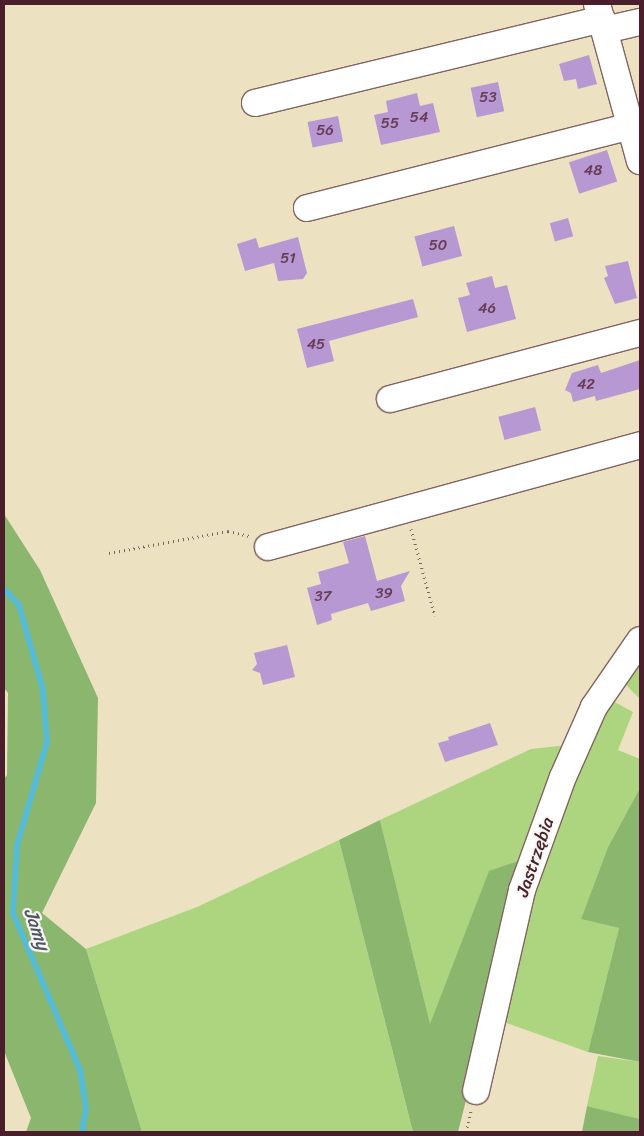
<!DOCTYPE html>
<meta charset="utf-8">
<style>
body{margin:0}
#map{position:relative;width:644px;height:1136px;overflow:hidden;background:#ece2c2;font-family:Sriracha,sans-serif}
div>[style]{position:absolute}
.green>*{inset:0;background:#add47e}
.forest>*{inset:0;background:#8ab66d}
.stream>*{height:6px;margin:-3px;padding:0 3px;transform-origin:3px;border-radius:3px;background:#56bbd5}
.building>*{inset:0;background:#b898d2;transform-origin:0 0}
.path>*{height:3px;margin-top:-1.5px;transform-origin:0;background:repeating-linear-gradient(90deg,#836360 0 1px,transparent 0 5px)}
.roads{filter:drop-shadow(1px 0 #836360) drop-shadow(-1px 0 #836360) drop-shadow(0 1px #836360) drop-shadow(0 -1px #836360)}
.minor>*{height:26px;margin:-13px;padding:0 13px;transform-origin:13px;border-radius:13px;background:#fff}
span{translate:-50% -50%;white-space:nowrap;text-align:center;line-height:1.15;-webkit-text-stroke:4.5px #f6f6f2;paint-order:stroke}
.number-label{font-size:15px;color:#663d55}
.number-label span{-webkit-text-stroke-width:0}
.street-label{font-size:18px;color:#4a1f2b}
.water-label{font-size:19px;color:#4e5666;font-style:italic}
.frame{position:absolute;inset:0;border:5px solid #4a1f2b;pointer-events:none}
</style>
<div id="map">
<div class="green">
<i style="clip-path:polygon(640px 654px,640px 695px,639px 698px,627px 686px,624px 675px)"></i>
<i style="clip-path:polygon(609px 699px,633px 712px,618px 750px,640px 759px,640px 788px,608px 847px,581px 919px,619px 928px,588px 1052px,495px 1019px,544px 850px)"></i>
<i style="clip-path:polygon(568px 745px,527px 858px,489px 872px,430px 1025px,380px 820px,531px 749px)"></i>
<i style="clip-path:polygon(339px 840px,413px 1132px,142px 1132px,86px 949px,197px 907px)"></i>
<i style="clip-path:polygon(598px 1056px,640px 1062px,640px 1119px,587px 1106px)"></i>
</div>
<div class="forest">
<i style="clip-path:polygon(4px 514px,40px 570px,98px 698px,96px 803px,42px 913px,86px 949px,142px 1132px,26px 1132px,31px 1118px,4px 1051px,4px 779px,7px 775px,8px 693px,4px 688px)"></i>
<i style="clip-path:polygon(640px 788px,640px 1062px,588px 1052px,619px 928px,581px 919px,608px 847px)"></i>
<i style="clip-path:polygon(380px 820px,430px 1024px,489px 871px,527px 858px,458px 1132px,413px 1132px,339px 840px)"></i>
<i style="clip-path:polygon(587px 1106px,640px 1119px,640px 1132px,582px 1132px)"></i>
</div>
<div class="stream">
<i style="left:4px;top:589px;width:22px;rotate:47deg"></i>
<i style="left:19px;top:605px;width:88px;rotate:74.2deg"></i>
<i style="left:43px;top:690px;width:52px;rotate:85.6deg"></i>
<i style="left:47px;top:742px;width:107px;rotate:106.2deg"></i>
<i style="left:17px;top:845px;width:68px;rotate:93.4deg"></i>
<i style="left:13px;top:913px;width:171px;rotate:66.9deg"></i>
<i style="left:80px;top:1070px;width:38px;rotate:81deg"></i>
<i style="left:86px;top:1108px;width:24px;rotate:99deg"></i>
</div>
<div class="building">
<i style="clip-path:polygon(589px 55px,597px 84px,578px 89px,576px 79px,564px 81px,559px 64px)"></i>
<i style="left:498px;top:82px;width:30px;height:28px;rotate:78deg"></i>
<i style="clip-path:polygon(417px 93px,420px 106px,433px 103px,440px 132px,381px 145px,374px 115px,388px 112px,386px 101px)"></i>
<i style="left:338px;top:116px;width:26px;height:31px;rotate:79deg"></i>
<i style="left:607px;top:150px;width:33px;height:40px;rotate:72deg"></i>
<i style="left:568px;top:218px;width:19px;height:19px;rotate:74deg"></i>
<i style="left:454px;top:226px;width:31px;height:41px;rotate:75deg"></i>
<i style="clip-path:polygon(298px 237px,307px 273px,303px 279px,278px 281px,274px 263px,245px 271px,237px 244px,256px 238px,259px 248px)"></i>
<i style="clip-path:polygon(628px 261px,637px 298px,615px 304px,604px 278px,608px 276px,605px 266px)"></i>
<i style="clip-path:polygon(492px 276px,495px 288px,507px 285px,516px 319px,467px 332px,458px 298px,470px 295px,466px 283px)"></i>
<i style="clip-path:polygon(413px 299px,418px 317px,329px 341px,334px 361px,307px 368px,297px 329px)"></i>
<i style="clip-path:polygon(640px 360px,640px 389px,596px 401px,595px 396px,573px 402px,571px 393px,565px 390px,572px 373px,598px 365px,601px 373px)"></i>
<i style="left:535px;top:407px;width:24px;height:38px;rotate:75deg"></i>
<i style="clip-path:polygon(365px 536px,377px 581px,410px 571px,401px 586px,405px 601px,371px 611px,368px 603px,331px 614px,332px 620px,317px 625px,307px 588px,321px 584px,318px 572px,349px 563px,343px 542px)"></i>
<i style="clip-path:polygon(287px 645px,295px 677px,263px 685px,260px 673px,252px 670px,257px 664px,254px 653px)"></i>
<i style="clip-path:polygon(490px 723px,498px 745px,445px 762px,438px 743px,449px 740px,448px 737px)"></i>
</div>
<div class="path">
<i style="left:411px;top:529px;width:90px;rotate:74.6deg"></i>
<i style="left:109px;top:553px;width:121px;rotate:-10.5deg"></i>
<i style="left:228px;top:531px;width:23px;rotate:13deg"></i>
<i style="left:466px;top:1132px;width:22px;rotate:-77deg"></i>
</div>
<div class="roads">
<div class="minor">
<i style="left:597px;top:4px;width:163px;rotate:74.7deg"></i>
<i style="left:605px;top:30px;width:36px;rotate:-13deg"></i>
<i style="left:255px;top:103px;width:357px;rotate:-13.6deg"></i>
<i style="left:307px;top:208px;width:334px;rotate:-14.2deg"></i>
<i style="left:390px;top:399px;width:259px;rotate:-14.8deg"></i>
<i style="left:268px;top:547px;width:386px;rotate:-15.3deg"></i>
<i style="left:476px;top:1091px;width:206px;rotate:-77.1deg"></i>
<i style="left:522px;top:890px;width:120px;rotate:-70.1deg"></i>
<i style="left:563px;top:777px;width:77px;rotate:-66.1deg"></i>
<i style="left:594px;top:707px;width:81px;rotate:-55.5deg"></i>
</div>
</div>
<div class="number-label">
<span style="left:488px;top:98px">53</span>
<span style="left:419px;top:118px">54</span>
<span style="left:390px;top:124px">55</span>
<span style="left:325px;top:131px">56</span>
<span style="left:593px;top:171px">48</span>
<span style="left:438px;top:246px">50</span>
<span style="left:288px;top:259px">51</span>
<span style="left:487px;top:309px">46</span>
<span style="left:316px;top:345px">45</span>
<span style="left:586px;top:385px">42</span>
<span style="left:384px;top:594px">39</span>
<span style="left:323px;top:597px">37</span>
</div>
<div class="street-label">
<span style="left:535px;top:857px;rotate:-71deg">Jastrzębia</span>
</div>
<div class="water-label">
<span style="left:37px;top:929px;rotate:70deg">Jamy</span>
</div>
<div class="frame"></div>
</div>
